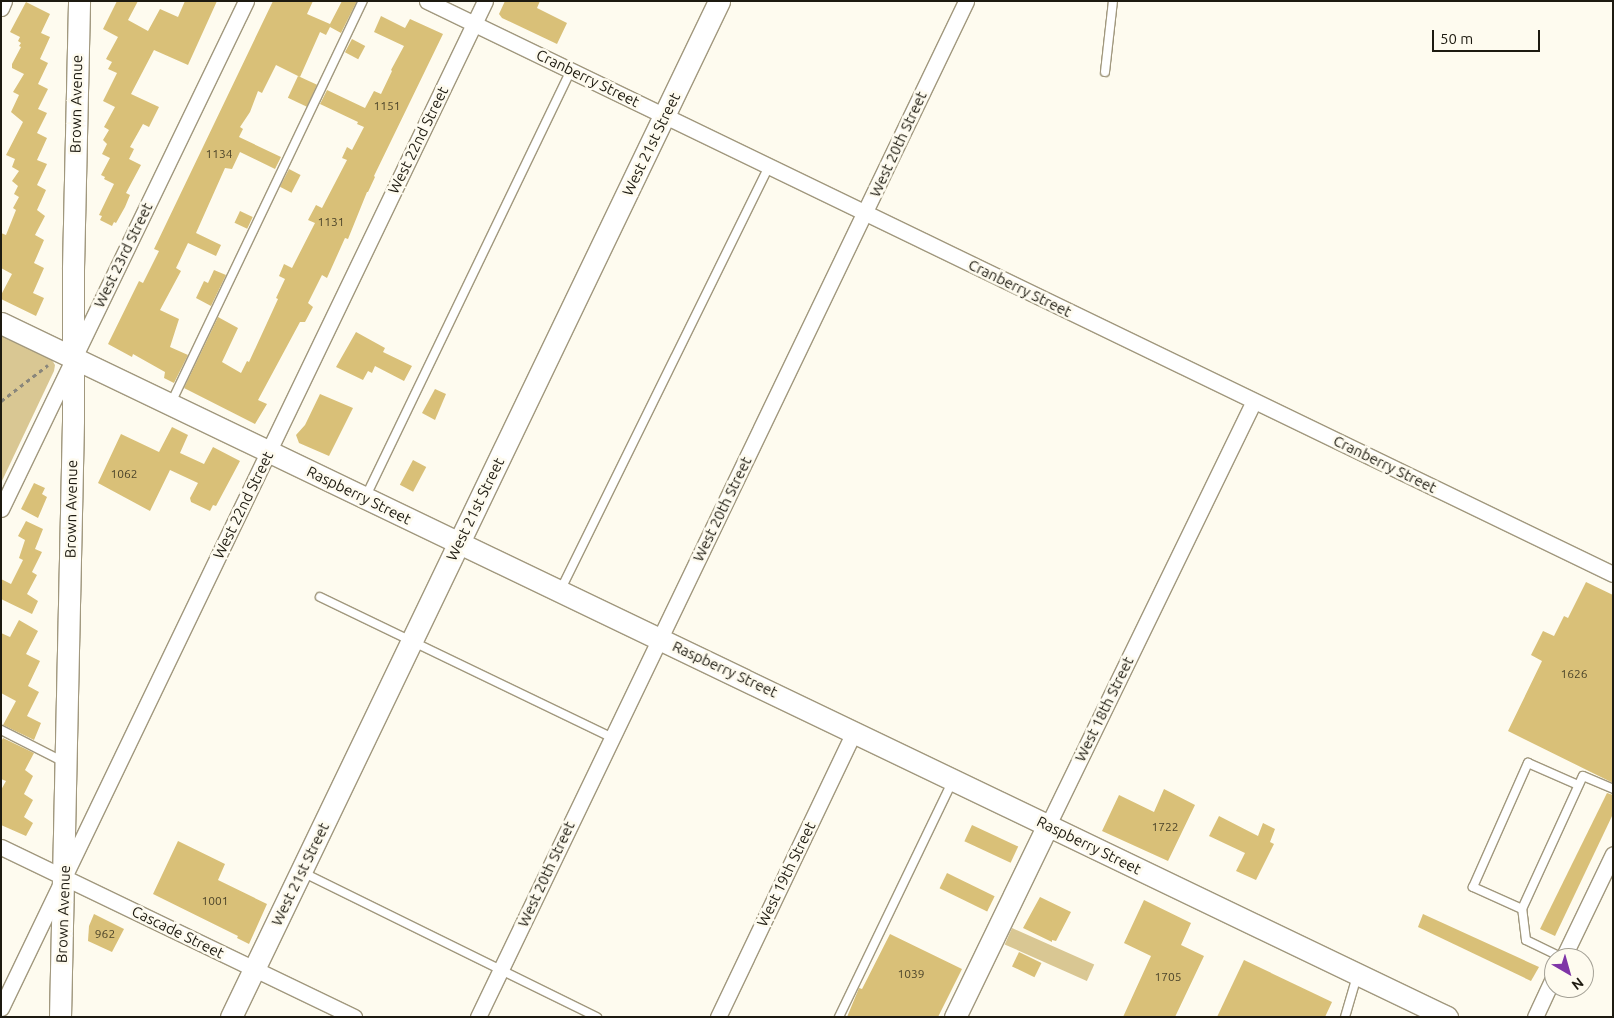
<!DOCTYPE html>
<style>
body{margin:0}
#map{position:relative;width:1614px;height:1018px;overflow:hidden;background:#fefbef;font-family:Ubuntu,sans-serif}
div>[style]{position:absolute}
.green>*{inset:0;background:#d9c793;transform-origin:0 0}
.building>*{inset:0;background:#d9c078;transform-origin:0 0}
.path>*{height:2.5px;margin-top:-1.25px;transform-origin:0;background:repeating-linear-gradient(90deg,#89867b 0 4px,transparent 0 8px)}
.roads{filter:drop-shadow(1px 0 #a1987e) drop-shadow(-1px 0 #a1987e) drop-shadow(0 1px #a1987e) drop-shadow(0 -1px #a1987e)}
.lane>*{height:8px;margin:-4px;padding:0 4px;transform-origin:4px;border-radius:4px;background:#fff}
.street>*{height:15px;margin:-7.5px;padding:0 7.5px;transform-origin:7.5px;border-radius:7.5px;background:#fff}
.secondary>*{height:21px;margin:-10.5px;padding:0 10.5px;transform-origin:10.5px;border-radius:10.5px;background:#fff}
span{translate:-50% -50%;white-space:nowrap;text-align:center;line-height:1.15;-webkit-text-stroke:5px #fefbef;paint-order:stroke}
.number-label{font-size:12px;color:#4c442a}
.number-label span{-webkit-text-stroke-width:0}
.street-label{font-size:15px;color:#1d1a10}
.frame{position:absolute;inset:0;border:2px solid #1d1a10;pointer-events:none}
.north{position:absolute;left:1544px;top:948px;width:50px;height:50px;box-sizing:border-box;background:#fefbef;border:1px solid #a4a196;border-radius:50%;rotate:142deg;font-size:14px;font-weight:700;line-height:20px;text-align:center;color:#1d1a10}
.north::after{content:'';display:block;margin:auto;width:18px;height:22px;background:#7f35a7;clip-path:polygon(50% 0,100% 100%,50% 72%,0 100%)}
.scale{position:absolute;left:1432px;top:30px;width:108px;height:22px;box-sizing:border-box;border:2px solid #1d1a10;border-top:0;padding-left:6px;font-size:15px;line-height:18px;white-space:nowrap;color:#1d1a10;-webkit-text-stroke:4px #fefbef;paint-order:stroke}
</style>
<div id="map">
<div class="green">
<i style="clip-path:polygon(1px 335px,52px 360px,55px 365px,54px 371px,1px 483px)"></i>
<i style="left:1012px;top:928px;width:90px;height:18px;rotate:24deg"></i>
</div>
<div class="building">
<i style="clip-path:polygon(117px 1px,138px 1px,128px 20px,148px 31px,160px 9px,178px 17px,185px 1px,217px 1px,188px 65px,154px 50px,131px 94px,159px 107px,149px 127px,143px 124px,130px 147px,134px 149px,129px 159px,141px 165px,126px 193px,130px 195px,125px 207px,116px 223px,114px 222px,112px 226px,100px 220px,102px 216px,99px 215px,114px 184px,104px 179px,105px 177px,101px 175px,110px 158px,102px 154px,107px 144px,103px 140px,109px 130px,104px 127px,115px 107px,103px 101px,117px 73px,108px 69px,112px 62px,106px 59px,118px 37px,103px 29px)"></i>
<i style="clip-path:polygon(273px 1px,313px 1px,307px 14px,330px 24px,342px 1px,357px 1px,341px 33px,330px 27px,326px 35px,320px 32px,300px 77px,276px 65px,262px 93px,258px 91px,250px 112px,240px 127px,243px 129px,239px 137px,281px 157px,275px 169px,240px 152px,232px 169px,225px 168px,196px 233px,221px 245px,216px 256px,188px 243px,176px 268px,181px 271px,160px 310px,179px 319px,170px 347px,188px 355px,174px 383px,164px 378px,165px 372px,133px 354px,132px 357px,108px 344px,139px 281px,143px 283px,159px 251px,154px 249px)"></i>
<i style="clip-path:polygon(505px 1px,540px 1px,537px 8px,567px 23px,557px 44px,502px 18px,499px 14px)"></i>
<i style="clip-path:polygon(26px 2px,50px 14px,41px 33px,50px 37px,40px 59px,48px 63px,38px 84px,48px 89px,38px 109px,47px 113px,37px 133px,47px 138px,37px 160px,47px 164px,37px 185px,46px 190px,37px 210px,45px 216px,35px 235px,44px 240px,34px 263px,44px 268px,33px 293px,44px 298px,36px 316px,1px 299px,1px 295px,12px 274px,1px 268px,1px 233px,6px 235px,16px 210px,13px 208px,19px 197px,14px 194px,18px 186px,12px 181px,19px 171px,12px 167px,15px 159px,6px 155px,23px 122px,11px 112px,19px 95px,13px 92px,24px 74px,12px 68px,12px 64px,21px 47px,19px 46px,21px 43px,18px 41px,20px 37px,10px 32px)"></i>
<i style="clip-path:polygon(381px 16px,405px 28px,410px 19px,443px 34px,374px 176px,375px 177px,368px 192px,367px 192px,348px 239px,345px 238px,327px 278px,322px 275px,308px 303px,313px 307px,305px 322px,300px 322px,258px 400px,267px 404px,255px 424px,184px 388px,218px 317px,238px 328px,222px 362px,241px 373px,247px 361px,249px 362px,278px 299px,276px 298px,285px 279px,279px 276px,284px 264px,292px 268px,315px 223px,308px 220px,316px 205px,322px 208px,347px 160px,342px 158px,347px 147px,352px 150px,364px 127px,357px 124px,358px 122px,320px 104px,327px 90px,365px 108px,374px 91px,381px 94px,392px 71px,391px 70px,404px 46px,374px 32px)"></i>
<i style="left:352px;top:39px;width:15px;height:15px;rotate:28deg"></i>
<i style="left:298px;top:76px;width:21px;height:24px;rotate:25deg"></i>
<i style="left:289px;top:169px;width:13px;height:20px;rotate:27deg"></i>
<i style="left:240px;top:211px;width:14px;height:13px;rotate:25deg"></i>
<i style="clip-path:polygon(214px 270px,226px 275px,211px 306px,196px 298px,204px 281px,208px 283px)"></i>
<i style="clip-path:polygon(356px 332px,385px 348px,383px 352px,412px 366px,404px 381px,375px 366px,372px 373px,368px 371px,363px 380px,336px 367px)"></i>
<i style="clip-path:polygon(435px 389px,446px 394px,435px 420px,422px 413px)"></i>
<i style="clip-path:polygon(320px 394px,353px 408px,329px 456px,299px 443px,296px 435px,305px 425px)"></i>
<i style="clip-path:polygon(172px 427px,188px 435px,180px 453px,204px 464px,213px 447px,240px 461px,216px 506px,213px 505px,210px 511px,191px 502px,190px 498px,198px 483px,170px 470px,150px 511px,98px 483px,121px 434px,159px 452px)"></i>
<i style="left:413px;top:460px;width:15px;height:28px;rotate:28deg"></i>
<i style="clip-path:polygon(34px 483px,45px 488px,42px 494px,47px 497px,38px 518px,21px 509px)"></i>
<i style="clip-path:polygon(26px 521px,43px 529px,35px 549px,42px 552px,32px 572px,37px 575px,27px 594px,38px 601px,32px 614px,1px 599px,1px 579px,11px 584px,23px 560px,19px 558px,25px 540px,18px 536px)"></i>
<i style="clip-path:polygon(1586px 582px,1613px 595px,1613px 783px,1508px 731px,1542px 661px,1531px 655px,1543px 631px,1554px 636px,1564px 616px,1568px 618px)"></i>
<i style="clip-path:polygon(19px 620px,38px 631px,26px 654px,40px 661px,28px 686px,39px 692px,27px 716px,41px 723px,34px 740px,3px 725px,16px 701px,1px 693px,1px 633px,10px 637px)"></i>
<i style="clip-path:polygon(3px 738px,34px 753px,25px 770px,33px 776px,24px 794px,33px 800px,24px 817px,33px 823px,26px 836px,1px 825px,1px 790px,6px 781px,1px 779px,1px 742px)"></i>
<i style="clip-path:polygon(1164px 789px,1195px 805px,1168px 861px,1102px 831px,1119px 795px,1154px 812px)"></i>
<i style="clip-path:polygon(1607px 793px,1613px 795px,1613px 814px,1555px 936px,1540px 929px)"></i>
<i style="clip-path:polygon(1219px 816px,1258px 836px,1263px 823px,1275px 829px,1270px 842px,1274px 844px,1256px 880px,1236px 871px,1245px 853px,1209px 836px)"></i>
<i style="left:972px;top:825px;width:51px;height:18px;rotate:25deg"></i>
<i style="clip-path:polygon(178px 841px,225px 864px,218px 880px,267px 904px,249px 944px,237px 938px,238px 936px,153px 894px)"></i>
<i style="left:947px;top:873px;width:53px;height:17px;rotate:26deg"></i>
<i style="clip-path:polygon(1040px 897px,1071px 912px,1056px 941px,1052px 940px,1052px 942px,1023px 928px)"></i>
<i style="clip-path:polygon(1144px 900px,1191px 923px,1181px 945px,1204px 956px,1175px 1017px,1123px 1017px,1151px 956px,1124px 943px)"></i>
<i style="clip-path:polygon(94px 914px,124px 929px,112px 952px,88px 941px,89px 926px)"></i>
<i style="clip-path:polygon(1423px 914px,1539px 967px,1531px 981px,1418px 927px)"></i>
<i style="clip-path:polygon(890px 934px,962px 969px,938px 1017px,847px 1017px,859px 988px,862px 989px)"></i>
<i style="left:1019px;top:952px;width:25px;height:16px;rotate:26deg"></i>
<i style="clip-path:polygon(1244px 960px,1332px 1002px,1325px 1017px,1217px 1017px)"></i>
</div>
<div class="path">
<i style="left:1px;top:401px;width:59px;rotate:-37.5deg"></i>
</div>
<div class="roads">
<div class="lane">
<i style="left:1105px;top:72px;width:71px;rotate:-83.6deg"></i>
<i style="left:171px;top:403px;width:445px;rotate:-64.5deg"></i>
<i style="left:366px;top:496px;width:473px;rotate:-64.3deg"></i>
<i style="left:561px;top:589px;width:470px;rotate:-63.8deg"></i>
<i style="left:320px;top:597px;width:323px;rotate:25.7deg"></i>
<i style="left:1px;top:730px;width:68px;rotate:26.9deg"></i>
<i style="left:302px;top:872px;width:329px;rotate:26.2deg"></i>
<i style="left:1522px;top:909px;width:54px;rotate:-155.8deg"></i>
<i style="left:1473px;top:887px;width:136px;rotate:-66.1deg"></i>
<i style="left:1528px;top:763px;width:55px;rotate:23.7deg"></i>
<i style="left:1563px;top:958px;width:41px;rotate:-154.1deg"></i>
<i style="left:1526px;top:940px;width:31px;rotate:-97deg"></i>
<i style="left:1522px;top:909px;width:146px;rotate:-65.4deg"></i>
<i style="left:1583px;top:776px;width:33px;rotate:23deg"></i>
<i style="left:839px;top:1017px;width:261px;rotate:-64.3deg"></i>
<i style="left:1345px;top:1017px;width:43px;rotate:-73.7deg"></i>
</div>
<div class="street">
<i style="left:427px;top:1px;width:1317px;rotate:25.79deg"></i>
<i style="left:1px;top:8px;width:8px;rotate:-67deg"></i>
<i style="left:1px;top:509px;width:564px;rotate:-64.25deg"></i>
<i style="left:1048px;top:825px;width:471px;rotate:-64.1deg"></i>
<i style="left:1px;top:847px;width:392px;rotate:25.7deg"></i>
<i style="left:1563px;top:958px;width:115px;rotate:-64.3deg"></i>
<i style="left:1px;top:1008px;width:1117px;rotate:-64.33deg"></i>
<i style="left:478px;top:1017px;width:1127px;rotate:-64.34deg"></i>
<i style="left:718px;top:1017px;width:316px;rotate:-64.5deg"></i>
<i style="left:1535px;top:1017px;width:45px;rotate:-65.1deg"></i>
</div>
<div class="secondary">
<i style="left:1px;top:323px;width:1604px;rotate:25.64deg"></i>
<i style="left:60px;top:1017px;width:597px;rotate:-88.75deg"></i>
<i style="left:73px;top:420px;width:152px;rotate:-90deg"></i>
<i style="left:73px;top:268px;width:267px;rotate:-88.7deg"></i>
<i style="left:231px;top:1017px;width:1127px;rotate:-64.34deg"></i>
<i style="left:955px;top:1017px;width:213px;rotate:-64.2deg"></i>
</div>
</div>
<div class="number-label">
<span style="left:387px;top:106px">1151</span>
<span style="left:219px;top:154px">1134</span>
<span style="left:331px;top:222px">1131</span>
<span style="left:124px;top:474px">1062</span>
<span style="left:1574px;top:674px">1626</span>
<span style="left:1165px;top:827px">1722</span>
<span style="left:215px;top:901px">1001</span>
<span style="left:105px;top:934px">962</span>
<span style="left:911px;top:974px">1039</span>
<span style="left:1168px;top:977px">1705</span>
</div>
<div class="street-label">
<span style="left:588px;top:78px;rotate:26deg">Cranberry Street</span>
<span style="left:76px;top:104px;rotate:-89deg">Brown Avenue</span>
<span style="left:418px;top:140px;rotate:-64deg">West 22nd Street</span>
<span style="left:651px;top:144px;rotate:-64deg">West 21st Street</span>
<span style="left:898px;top:144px;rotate:-65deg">West 20th Street</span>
<span style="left:123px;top:255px;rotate:-64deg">West 23rd Street</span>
<span style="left:1020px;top:288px;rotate:26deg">Cranberry Street</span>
<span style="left:1385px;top:464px;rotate:26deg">Cranberry Street</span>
<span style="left:359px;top:495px;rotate:26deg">Raspberry Street</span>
<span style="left:243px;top:505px;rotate:-64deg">West 22nd Street</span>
<span style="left:71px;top:509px;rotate:-89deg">Brown Avenue</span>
<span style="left:475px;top:509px;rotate:-64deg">West 21st Street</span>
<span style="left:722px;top:509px;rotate:-64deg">West 20th Street</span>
<span style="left:725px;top:669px;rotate:25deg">Raspberry Street</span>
<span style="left:1104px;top:709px;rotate:-64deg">West 18th Street</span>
<span style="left:1089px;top:845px;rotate:26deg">Raspberry Street</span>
<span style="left:300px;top:874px;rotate:-64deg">West 21st Street</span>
<span style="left:546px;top:874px;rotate:-65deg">West 20th Street</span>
<span style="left:786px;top:874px;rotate:-64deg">West 19th Street</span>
<span style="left:63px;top:914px;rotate:-88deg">Brown Avenue</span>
<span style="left:178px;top:932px;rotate:26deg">Cascade Street</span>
</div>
<div class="frame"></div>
<div class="north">N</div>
<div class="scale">50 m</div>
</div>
